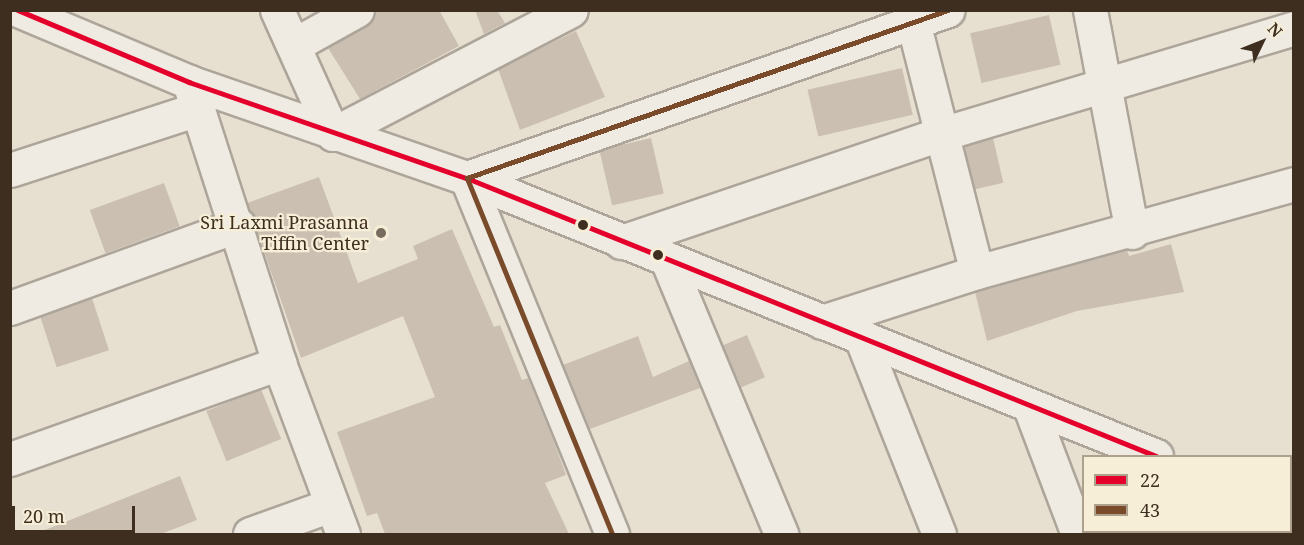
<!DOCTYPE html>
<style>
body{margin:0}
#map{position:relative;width:1304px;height:545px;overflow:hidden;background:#e7e0d1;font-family:"Noto Serif",serif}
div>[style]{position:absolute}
.building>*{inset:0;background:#cbbfb2;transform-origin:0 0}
.roads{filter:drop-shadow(2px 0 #ada599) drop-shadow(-2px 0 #ada599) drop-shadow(0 2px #ada599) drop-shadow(0 -2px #ada599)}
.minor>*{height:33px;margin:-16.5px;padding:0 16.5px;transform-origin:16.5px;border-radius:16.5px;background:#efebe3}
.bus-1>*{height:4.5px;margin:-2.25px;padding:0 2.25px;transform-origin:2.25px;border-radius:2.25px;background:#e4002b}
.bus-2>*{height:4.5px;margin:-2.25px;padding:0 2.25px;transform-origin:2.25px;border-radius:2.25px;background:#7a4b2a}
.dots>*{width:16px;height:16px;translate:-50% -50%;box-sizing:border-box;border:3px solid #f7eed8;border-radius:50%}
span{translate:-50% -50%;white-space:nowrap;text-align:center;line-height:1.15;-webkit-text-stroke:4.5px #f7eed8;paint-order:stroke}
.poi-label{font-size:18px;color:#3d2e20}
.right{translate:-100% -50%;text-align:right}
.frame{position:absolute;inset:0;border:12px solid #3d2e20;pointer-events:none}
.legend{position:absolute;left:1082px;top:455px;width:210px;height:78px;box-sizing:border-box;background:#f7eed8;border:2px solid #ada18e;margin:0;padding:8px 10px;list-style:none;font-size:18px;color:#3d2e20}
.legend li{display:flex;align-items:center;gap:12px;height:30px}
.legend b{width:30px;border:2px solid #ada18e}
.north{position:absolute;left:1232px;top:12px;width:60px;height:60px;-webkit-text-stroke:4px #f7eed8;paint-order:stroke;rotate:47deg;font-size:16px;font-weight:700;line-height:24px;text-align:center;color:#3d2e20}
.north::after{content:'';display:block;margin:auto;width:21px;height:27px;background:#3d2e20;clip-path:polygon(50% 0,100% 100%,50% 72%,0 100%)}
.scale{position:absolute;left:12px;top:506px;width:123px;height:27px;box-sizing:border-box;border:3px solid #3d2e20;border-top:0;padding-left:8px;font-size:18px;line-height:21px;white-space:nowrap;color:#3d2e20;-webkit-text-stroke:4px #f7eed8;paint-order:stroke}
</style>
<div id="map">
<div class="building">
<i style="clip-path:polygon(376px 10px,439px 10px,459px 46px,360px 99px,328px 48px,367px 26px)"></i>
<i style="clip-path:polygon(475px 10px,497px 10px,505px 23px,484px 34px)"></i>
<i style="left:1049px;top:15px;width:51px;height:81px;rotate:77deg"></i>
<i style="clip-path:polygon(576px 31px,605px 97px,520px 130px,498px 69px)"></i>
<i style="left:902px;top:68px;width:48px;height:97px;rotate:77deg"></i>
<i style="left:651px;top:138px;width:57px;height:53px;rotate:77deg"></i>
<i style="left:993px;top:138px;width:46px;height:30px;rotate:77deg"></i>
<i style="clip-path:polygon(319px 177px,358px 283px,418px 259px,413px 246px,452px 229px,494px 327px,500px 325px,522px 380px,528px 378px,554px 442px,566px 475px,545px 483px,569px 534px,385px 534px,377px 513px,367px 516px,337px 432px,435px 397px,403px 316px,301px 358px,247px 203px)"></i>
<i style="left:164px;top:183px;width:46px;height:79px;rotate:70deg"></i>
<i style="clip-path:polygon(1171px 244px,1184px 292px,1077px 311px,987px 341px,975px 292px,1127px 250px,1129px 256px)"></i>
<i style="left:92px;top:298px;width:55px;height:55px;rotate:72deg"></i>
<i style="left:747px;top:335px;width:46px;height:26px;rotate:67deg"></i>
<i style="clip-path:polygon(638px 336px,653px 377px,689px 361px,700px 388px,590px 429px,563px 365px)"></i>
<i style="left:261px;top:389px;width:54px;height:59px;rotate:68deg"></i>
<i style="clip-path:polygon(180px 476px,197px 520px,161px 534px,35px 534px)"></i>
</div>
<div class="roads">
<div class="minor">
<i style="left:18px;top:10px;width:186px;rotate:22.8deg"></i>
<i style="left:189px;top:82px;width:294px;rotate:19.1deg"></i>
<i style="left:467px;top:178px;width:743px;rotate:21.97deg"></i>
<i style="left:277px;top:10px;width:136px;rotate:65.7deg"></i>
<i style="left:333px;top:134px;width:268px;rotate:-27.5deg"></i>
<i style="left:910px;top:10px;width:270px;rotate:75.7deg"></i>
<i style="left:1090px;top:10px;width:226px;rotate:79.3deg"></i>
<i style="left:294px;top:45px;width:72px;rotate:-29.1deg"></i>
<i style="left:189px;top:82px;width:295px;rotate:72.2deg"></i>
<i style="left:279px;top:363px;width:183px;rotate:69.5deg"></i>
<i style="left:10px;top:170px;width:198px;rotate:-18deg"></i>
<i style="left:621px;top:242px;width:335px;rotate:-18.7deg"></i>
<i style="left:938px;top:135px;width:372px;rotate:-16.7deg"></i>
<i style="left:668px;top:262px;width:295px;rotate:67.4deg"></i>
<i style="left:10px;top:308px;width:243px;rotate:-20deg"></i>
<i style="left:822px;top:322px;width:163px;rotate:-17.9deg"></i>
<i style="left:977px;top:272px;width:329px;rotate:-15.5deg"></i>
<i style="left:861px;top:337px;width:212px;rotate:68.4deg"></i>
<i style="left:1030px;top:407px;width:136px;rotate:69.3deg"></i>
<i style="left:10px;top:459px;width:286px;rotate:-19.6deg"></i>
<i style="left:1290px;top:511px;width:17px;rotate:77deg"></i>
<i style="left:250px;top:534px;width:86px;rotate:-19.7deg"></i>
<i style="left:612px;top:534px;width:384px;rotate:-112.2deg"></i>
<i style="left:467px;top:178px;width:509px;rotate:-19.25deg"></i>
</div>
</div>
<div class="bus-1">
<i style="left:18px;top:10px;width:186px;rotate:22.8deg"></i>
<i style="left:189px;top:82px;width:294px;rotate:19.1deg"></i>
<i style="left:467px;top:178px;width:743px;rotate:21.97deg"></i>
</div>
<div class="bus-2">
<i style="left:612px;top:534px;width:384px;rotate:-112.2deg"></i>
<i style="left:467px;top:178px;width:509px;rotate:-19.25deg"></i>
</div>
<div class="dots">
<i style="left:583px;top:225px;background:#3d2e20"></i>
<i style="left:381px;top:233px;background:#786c5e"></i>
<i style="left:658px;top:255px;background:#3d2e20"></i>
</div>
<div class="poi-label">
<span class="right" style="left:369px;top:233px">Sri Laxmi Prasanna<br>Tiffin Center</span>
</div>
<div class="frame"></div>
<ul class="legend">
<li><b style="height:8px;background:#e4002b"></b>22</li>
<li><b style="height:8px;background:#7a4b2a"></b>43</li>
</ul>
<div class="north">N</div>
<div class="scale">20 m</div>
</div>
